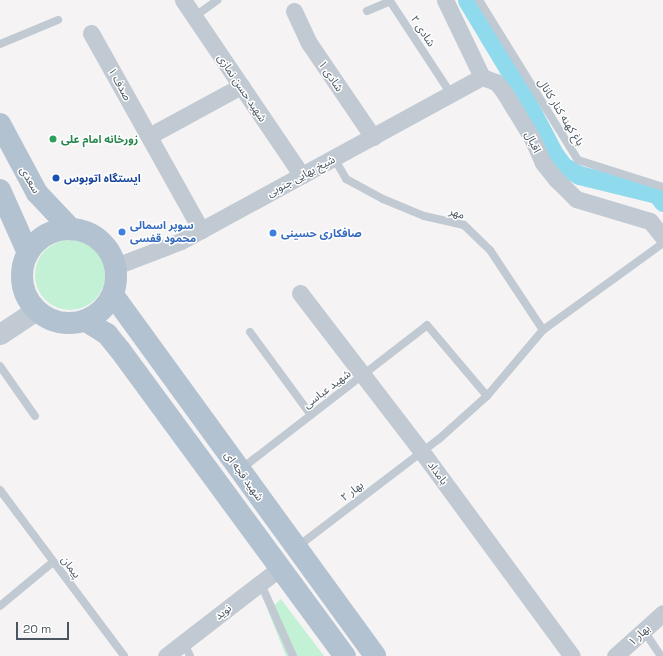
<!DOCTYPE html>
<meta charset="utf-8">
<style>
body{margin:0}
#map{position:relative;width:663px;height:656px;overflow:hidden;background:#f5f3f3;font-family:"Space Grotesk","Noto Sans Arabic",sans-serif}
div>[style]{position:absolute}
.green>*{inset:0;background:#c3f1d5}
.round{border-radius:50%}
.canal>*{height:19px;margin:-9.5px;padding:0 9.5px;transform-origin:9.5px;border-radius:9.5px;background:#90daee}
.service>*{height:8px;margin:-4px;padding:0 4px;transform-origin:4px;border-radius:4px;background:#c1cad2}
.minor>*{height:17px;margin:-8.5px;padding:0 8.5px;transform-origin:8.5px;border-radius:8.5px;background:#c1cad2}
.tertiary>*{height:21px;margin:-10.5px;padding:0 10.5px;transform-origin:10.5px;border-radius:10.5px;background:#c1cad2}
.primary>*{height:22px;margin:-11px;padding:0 11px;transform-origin:11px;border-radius:11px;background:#b3c2d1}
.primary>.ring{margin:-11px;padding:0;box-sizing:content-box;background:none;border:22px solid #b3c2d1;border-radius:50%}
.dots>*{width:11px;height:11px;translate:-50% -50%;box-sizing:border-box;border:2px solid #fff;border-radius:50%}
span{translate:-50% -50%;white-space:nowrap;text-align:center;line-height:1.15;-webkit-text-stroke:3px #fff;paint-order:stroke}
.street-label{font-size:11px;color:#4a5661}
.leisure-label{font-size:11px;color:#27864d;font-weight:700}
.left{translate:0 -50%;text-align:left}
.transit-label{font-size:11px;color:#164399;font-weight:700}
.shop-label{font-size:11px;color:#366cbe;font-weight:700}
.scale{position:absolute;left:16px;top:622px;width:53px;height:18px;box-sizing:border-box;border:2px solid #4a5661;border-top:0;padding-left:5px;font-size:12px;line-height:14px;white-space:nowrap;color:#4a5661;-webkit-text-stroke:3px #fff;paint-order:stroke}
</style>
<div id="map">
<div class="green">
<i class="round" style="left:35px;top:240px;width:70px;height:70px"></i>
<i style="clip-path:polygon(281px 599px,324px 656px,286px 656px,268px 611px)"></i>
</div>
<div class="canal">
<i style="left:467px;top:0;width:99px;rotate:59deg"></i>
<i style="left:518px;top:85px;width:78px;rotate:62.4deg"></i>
<i style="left:554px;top:154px;width:15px;rotate:53deg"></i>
<i style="left:563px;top:166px;width:18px;rotate:29deg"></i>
<i style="left:579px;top:175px;width:80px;rotate:13.7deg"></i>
<i style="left:657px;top:194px;width:10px;rotate:53deg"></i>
</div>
<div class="service">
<i style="left:479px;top:0;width:188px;rotate:58.3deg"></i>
<i style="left:578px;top:160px;width:89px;rotate:17.6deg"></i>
<i style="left:367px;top:11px;width:25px;rotate:-23deg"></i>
<i style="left:390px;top:1px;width:111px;rotate:56.7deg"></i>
<i style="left:194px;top:17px;width:29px;rotate:-36deg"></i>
<i style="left:0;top:44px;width:63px;rotate:-22.5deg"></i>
<i style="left:334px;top:158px;width:24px;rotate:60deg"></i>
<i style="left:346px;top:179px;width:42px;rotate:28.4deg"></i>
<i style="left:383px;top:199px;width:44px;rotate:22.5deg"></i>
<i style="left:424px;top:216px;width:41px;rotate:12.7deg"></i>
<i style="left:464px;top:225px;width:36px;rotate:44deg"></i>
<i style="left:490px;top:250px;width:96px;rotate:56.5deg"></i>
<i style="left:250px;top:332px;width:103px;rotate:53.7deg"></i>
<i style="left:0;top:366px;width:61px;rotate:55deg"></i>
<i style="left:241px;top:469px;width:235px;rotate:-37.7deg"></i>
<i style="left:427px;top:325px;width:93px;rotate:49.8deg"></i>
<i style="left:0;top:490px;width:207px;rotate:53.2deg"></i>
<i style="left:297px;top:547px;width:178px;rotate:-37.3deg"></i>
<i style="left:439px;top:439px;width:64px;rotate:-41.9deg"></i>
<i style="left:487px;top:396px;width:87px;rotate:-49.7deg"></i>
<i style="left:543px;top:330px;width:148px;rotate:-35.9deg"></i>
<i style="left:260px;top:582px;width:81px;rotate:66deg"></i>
<i style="left:0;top:606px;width:69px;rotate:-39.7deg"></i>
<i style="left:644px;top:631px;width:30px;rotate:56deg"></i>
<i style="left:184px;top:643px;width:14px;rotate:65deg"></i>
</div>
<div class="minor">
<i style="left:183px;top:0;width:212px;rotate:55.9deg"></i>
<i style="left:445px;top:0;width:85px;rotate:64.3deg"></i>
<i style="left:482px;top:77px;width:15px;rotate:20deg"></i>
<i style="left:496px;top:82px;width:13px;rotate:51deg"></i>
<i style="left:504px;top:92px;width:54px;rotate:58.7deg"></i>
<i style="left:532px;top:138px;width:27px;rotate:66deg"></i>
<i style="left:543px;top:163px;width:22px;rotate:51deg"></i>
<i style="left:557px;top:180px;width:27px;rotate:45deg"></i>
<i style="left:576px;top:199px;width:77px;rotate:16.6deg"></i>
<i style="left:650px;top:221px;width:21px;rotate:51deg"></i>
<i style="left:294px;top:11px;width:35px;rotate:65deg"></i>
<i style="left:309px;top:43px;width:114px;rotate:55.8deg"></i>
<i style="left:91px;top:33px;width:226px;rotate:60.8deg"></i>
<i style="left:149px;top:136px;width:105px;rotate:-28.5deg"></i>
<i style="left:116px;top:266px;width:70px;rotate:-21deg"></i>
<i style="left:181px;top:241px;width:343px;rotate:-28.6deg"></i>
<i style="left:300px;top:293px;width:200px;rotate:52.5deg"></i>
<i style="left:422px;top:452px;width:253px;rotate:53.7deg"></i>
<i style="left:166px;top:656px;width:144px;rotate:-37.7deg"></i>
<i style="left:615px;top:656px;width:64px;rotate:-41.9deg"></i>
</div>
<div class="tertiary">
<i style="left:0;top:334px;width:43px;rotate:-33.7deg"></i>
</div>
<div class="primary">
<i style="left:0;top:124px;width:78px;rotate:61.8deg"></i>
<i style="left:37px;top:193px;width:50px;rotate:46.6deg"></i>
<i style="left:0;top:190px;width:69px;rotate:66deg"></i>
<i class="ring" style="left:22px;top:229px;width:72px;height:72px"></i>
<i style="left:113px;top:295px;width:446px;rotate:54deg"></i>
<i style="left:86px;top:321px;width:25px;rotate:32deg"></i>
<i style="left:107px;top:334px;width:21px;rotate:51deg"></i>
<i style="left:120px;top:350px;width:380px;rotate:53.7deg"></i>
</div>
<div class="dots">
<i style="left:53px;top:139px;background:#2e9e5b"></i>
<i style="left:56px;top:178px;background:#1a4fb4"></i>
<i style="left:122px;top:232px;background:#3f7fe0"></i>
<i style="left:273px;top:233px;background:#3f7fe0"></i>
</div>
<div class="street-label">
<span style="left:423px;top:31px;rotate:57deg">شادی ۲</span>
<span style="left:331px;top:76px;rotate:56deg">شادی ۱</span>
<span style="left:120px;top:84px;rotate:61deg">صدف ۱</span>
<span style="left:242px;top:88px;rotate:56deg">شهید حسن نمازی</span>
<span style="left:561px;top:112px;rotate:58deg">باغ کهنه کنار کانال</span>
<span style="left:533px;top:142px;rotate:64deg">اقبال</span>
<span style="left:301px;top:176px;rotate:-28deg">شیخ بهایی جنوبی</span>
<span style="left:30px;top:180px;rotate:60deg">سعدی</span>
<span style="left:457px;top:213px;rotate:18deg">مهر</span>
<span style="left:327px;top:389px;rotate:-37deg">شهید عباسی</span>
<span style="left:438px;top:473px;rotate:54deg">بامداد</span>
<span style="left:244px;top:476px;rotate:54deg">شهید قجه ای</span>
<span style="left:352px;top:491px;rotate:-37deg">بهار ۲</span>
<span style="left:71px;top:567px;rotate:53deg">پیمان</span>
<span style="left:223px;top:612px;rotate:-39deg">نوید</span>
<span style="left:639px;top:635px;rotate:-43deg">بهار ۱</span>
</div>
<div class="leisure-label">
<span class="left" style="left:61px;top:139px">زورخانه امام علی</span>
</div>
<div class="transit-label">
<span class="left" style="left:64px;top:178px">ایستگاه اتوبوس</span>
</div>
<div class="shop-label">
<span class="left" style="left:130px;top:232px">سوپر اسمالی<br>محمود قفسی</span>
<span class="left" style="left:281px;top:233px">صافکاری حسینی</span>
</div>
<div class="scale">20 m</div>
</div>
